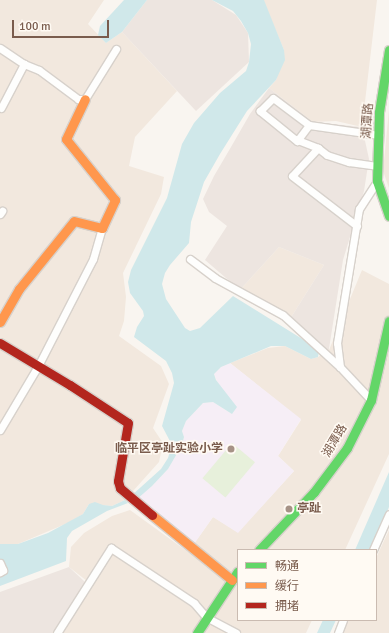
<!DOCTYPE html>
<meta charset="utf-8">
<style>
body{margin:0}
#map{position:relative;width:389px;height:633px;overflow:hidden;background:#f9f5f0;font-family:Signika,"Noto Sans SC",sans-serif}
div>[style]{position:absolute}
.residential>*{inset:0;background:#f2e8de}
.industrial>*{inset:0;background:#ede5e0}
.education>*{inset:0;background:#f6eef6}
.green>*{inset:0;background:#e7f0db;transform-origin:0 0}
.water>*{inset:0;background:#d0e8ea}
.roads{filter:drop-shadow(1px 0 #d7d1cb) drop-shadow(-1px 0 #d7d1cb) drop-shadow(0 1px #d7d1cb) drop-shadow(0 -1px #d7d1cb)}
.street>*{height:7px;margin:-3.5px;padding:0 3.5px;transform-origin:3.5px;border-radius:3.5px;background:#fefefd}
.fast>*{height:9px;margin:-4.5px;padding:0 4.5px;transform-origin:4.5px;border-radius:4.5px;background:#63d668}
.slow>*{height:9px;margin:-4.5px;padding:0 4.5px;transform-origin:4.5px;border-radius:4.5px;background:#ff974d}
.jam>*{height:9px;margin:-4.5px;padding:0 4.5px;transform-origin:4.5px;border-radius:4.5px;background:#b3261e}
.dots>*{width:11px;height:11px;translate:-50% -50%;box-sizing:border-box;border:2px solid #fffaf3;border-radius:50%}
span{translate:-50% -50%;white-space:nowrap;text-align:center;line-height:1.15;-webkit-text-stroke:3px #fffaf3;paint-order:stroke}
.street-label{font-size:12px;color:#7a5c4d}
.poi-label{font-size:12px;color:#7a5c4d;font-weight:700}
.right{translate:-100% -50%;text-align:right}
.left{translate:0 -50%;text-align:left}
.legend{position:absolute;left:237px;top:549px;width:140px;height:72px;box-sizing:border-box;background:#fffaf3;border:1px solid #cabbb1;margin:0;padding:5px 7px;list-style:none;font-size:12px;color:#7a5c4d}
.legend li{display:flex;align-items:center;gap:8px;height:20px}
.legend b{width:20px;border:1px solid #cabbb1}
.scale{position:absolute;left:12px;top:20px;width:97px;height:18px;box-sizing:border-box;border:2px solid #7a5c4d;border-top:0;padding-left:5px;font-size:12px;line-height:14px;white-space:nowrap;color:#7a5c4d;-webkit-text-stroke:3px #fffaf3;paint-order:stroke}
</style>
<div id="map">
<div class="residential">
<i style="clip-path:polygon(0 0,104px 0,88px 24px,106px 43px,122px 32px,177px 91px,135px 137px,129px 166px,164px 177px,161px 194px,123px 273px,126px 297px,124px 321px,119px 336px,161px 366px,169px 384px,153px 428px,163px 443px,159px 462px,125px 500px,112px 506px,89px 504px,83px 514px,70px 522px,18px 544px,0 544px)"></i>
<i style="clip-path:polygon(263px 0,377px 0,362px 127px,336px 121px,313px 122px,269px 88px,276px 80px,284px 50px)"></i>
<i style="clip-path:polygon(389px 110px,389px 188px,383px 171px)"></i>
<i style="clip-path:polygon(279px 247px,324px 265px,290px 319px,240px 290px)"></i>
<i style="clip-path:polygon(362px 270px,389px 284px,389px 454px,345px 550px,238px 550px,238px 620px,312px 620px,306px 633px,51px 633px,87px 581px,69px 567px,71px 547px,84px 533px,112px 516px,130px 510px,188px 552px,213px 517px,238px 532px,294px 471px,278px 456px,301px 420px,230px 363px,268px 348px,285px 346px,311px 359px,318px 357px,329px 350px)"></i>
<i style="clip-path:polygon(389px 530px,389px 633px,341px 633px,347px 620px,376px 620px,376px 558px)"></i>
</div>
<div class="industrial">
<i style="clip-path:polygon(147px 0,212px 0,236px 15px,248px 33px,249px 62px,196px 111px,122px 32px)"></i>
<i style="clip-path:polygon(269px 88px,313px 122px,362px 127px,369px 159px,364px 191px,343px 260px,328px 355px,290px 319px,324px 265px,279px 247px,240px 290px,205px 260px,227px 226px,209px 212px,203px 199px,214px 176px,231px 147px,250px 114px)"></i>
<i style="clip-path:polygon(69px 567px,85px 582px,81px 599px,52px 633px,0 633px,0 592px)"></i>
</div>
<div class="education">
<i style="clip-path:polygon(230px 363px,301px 419px,278px 456px,294px 471px,238px 533px,213px 517px,194px 544px,136px 500px,152px 486px,168px 469px,182px 445px,184px 437px,182px 431px,186px 421px,203px 403px,213px 402px,232px 414px,214px 374px,221px 367px)"></i>
</div>
<div class="green">
<i style="left:232px;top:443px;width:30px;height:46px;rotate:40deg"></i>
</div>
<div class="water">
<i style="clip-path:polygon(124px 0,147px 0,122px 32px,106px 43px,98px 35px,100px 26px)"></i>
<i style="clip-path:polygon(212px 0,264px 0,284px 50px,285px 60px,276px 80px,247px 111px,220px 154px,204px 182px,191px 222px,189px 243px,170px 265px,165px 273px,162px 284px,166px 299px,185px 328px,190px 331px,200px 328px,233px 296px,312px 345px,319px 351px,318px 357px,311px 359px,285px 346px,271px 346px,221px 367px,214px 374px,216px 380px,237px 407px,232px 414px,213px 402px,203px 403px,186px 421px,182px 431px,184px 437px,182px 445px,168px 469px,152px 486px,136px 500px,131px 496px,161px 469px,168px 458px,172px 445px,162px 426px,174px 383px,172px 373px,166px 361px,134px 337px,137px 327px,144px 316px,143px 311px,130px 293px,128px 282px,131px 270px,167px 198px,182px 144px,194px 123px,220px 93px,246px 71px,249px 62px,251px 44px,248px 33px,241px 21px,233px 11px)"></i>
<i style="clip-path:polygon(389px 472px,389px 507px,371px 550px,355px 550px)"></i>
<i style="clip-path:polygon(125px 500px,128px 503px,107px 511px,72px 531px,67px 538px,66px 561px,0 586px,0 544px,18px 544px,48px 533px,83px 514px,89px 504px,95px 502px,103px 505px,112px 506px)"></i>
<i style="clip-path:polygon(323px 620px,336px 620px,330px 633px,317px 633px)"></i>
</div>
<div class="roads">
<div class="street">
<i style="left:0;top:48px;width:29px;rotate:34deg"></i>
<i style="left:1px;top:108px;width:50px;rotate:-62.4deg"></i>
<i style="left:24px;top:64px;width:16px;rotate:22deg"></i>
<i style="left:39px;top:70px;width:49px;rotate:36.6deg"></i>
<i style="left:78px;top:99px;width:7px"></i>
<i style="left:85px;top:99px;width:59px;rotate:-58.2deg"></i>
<i style="left:309px;top:125px;width:20px;rotate:127deg"></i>
<i style="left:297px;top:141px;width:48px;rotate:-141deg"></i>
<i style="left:260px;top:111px;width:18px;rotate:-45deg"></i>
<i style="left:273px;top:98px;width:45px;rotate:36.9deg"></i>
<i style="left:309px;top:125px;width:71px;rotate:8.1deg"></i>
<i style="left:295px;top:139px;width:25px;rotate:21deg"></i>
<i style="left:318px;top:148px;width:38px;rotate:133deg"></i>
<i style="left:292px;top:176px;width:82px;rotate:37.6deg"></i>
<i style="left:318px;top:148px;width:11px;rotate:38deg"></i>
<i style="left:327px;top:155px;width:23px;rotate:18deg"></i>
<i style="left:349px;top:162px;width:28px;rotate:8deg"></i>
<i style="left:0;top:214px;width:4px;rotate:-56deg"></i>
<i style="left:190px;top:259px;width:31px;rotate:37deg"></i>
<i style="left:215px;top:278px;width:77px;rotate:28.6deg"></i>
<i style="left:283px;top:315px;width:77px;rotate:42.4deg"></i>
<i style="left:371px;top:400px;width:45px;rotate:-133.2deg"></i>
<i style="left:340px;top:367px;width:24px;rotate:-97deg"></i>
<i style="left:337px;top:343px;width:136px;rotate:-80.7deg"></i>
<i style="left:359px;top:209px;width:33px;rotate:-57deg"></i>
<i style="left:0;top:430px;width:74px;rotate:-59.3deg"></i>
<i style="left:38px;top:366px;width:120px;rotate:-62.8deg"></i>
<i style="left:93px;top:259px;width:32px;rotate:-74deg"></i>
<i style="left:373px;top:550px;width:39px;rotate:-66deg"></i>
<i style="left:0;top:563px;width:8px;rotate:67deg"></i>
<i style="left:3px;top:570px;width:4px;rotate:146deg"></i>
<i style="left:57px;top:633px;width:101px;rotate:-57.6deg"></i>
<i style="left:111px;top:548px;width:100px;rotate:33.5deg"></i>
<i style="left:194px;top:603px;width:18px;rotate:49deg"></i>
<i style="left:206px;top:617px;width:34px;rotate:28deg"></i>
<i style="left:338px;top:633px;width:14px;rotate:-69deg"></i>
</div>
<div class="fast">
<i style="left:389px;top:50px;width:63px;rotate:99.2deg"></i>
<i style="left:379px;top:112px;width:69px;rotate:91.7deg"></i>
<i style="left:377px;top:181px;width:37px;rotate:71deg"></i>
<i style="left:259px;top:550px;width:80px;rotate:-46.5deg"></i>
<i style="left:314px;top:492px;width:55px;rotate:-53.1deg"></i>
<i style="left:347px;top:448px;width:54px;rotate:-63.4deg"></i>
<i style="left:371px;top:400px;width:81px;rotate:-77.2deg"></i>
<i style="left:197px;top:633px;width:74px;rotate:-56.5deg"></i>
</div>
<div class="slow">
<i style="left:0;top:322px;width:38px;rotate:-60deg"></i>
<i style="left:19px;top:289px;width:87px;rotate:-51deg"></i>
<i style="left:74px;top:221px;width:29px;rotate:14deg"></i>
<i style="left:102px;top:228px;width:31px;rotate:-65deg"></i>
<i style="left:115px;top:200px;width:78px;rotate:-128.8deg"></i>
<i style="left:66px;top:139px;width:44px;rotate:-64.6deg"></i>
<i style="left:152px;top:515px;width:103px;rotate:39.1deg"></i>
</div>
<div class="jam">
<i style="left:0;top:343px;width:82px;rotate:31deg"></i>
<i style="left:70px;top:385px;width:69px;rotate:33.2deg"></i>
<i style="left:128px;top:423px;width:59px;rotate:99.8deg"></i>
<i style="left:118px;top:481px;width:7px;rotate:74deg"></i>
<i style="left:120px;top:488px;width:42px;rotate:40.2deg"></i>
</div>
</div>
<div class="dots">
<i style="left:231px;top:449px;background:#a69286"></i>
<i style="left:289px;top:509px;background:#a69286"></i>
</div>
<div class="street-label">
<span style="left:368px;top:121px;rotate:-86deg">湖潭路</span>
<span style="left:335px;top:441px;rotate:-59deg">湖潭路</span>
</div>
<div class="poi-label">
<span class="right" style="left:223px;top:449px">临平区亭趾实验小学</span>
<span class="left" style="left:297px;top:509px">亭趾</span>
</div>
<ul class="legend">
<li><b style="height:5px;background:#63d668"></b>畅通</li>
<li><b style="height:5px;background:#ff974d"></b>缓行</li>
<li><b style="height:5px;background:#b3261e"></b>拥堵</li>
</ul>
<div class="scale">100 m</div>
</div>
